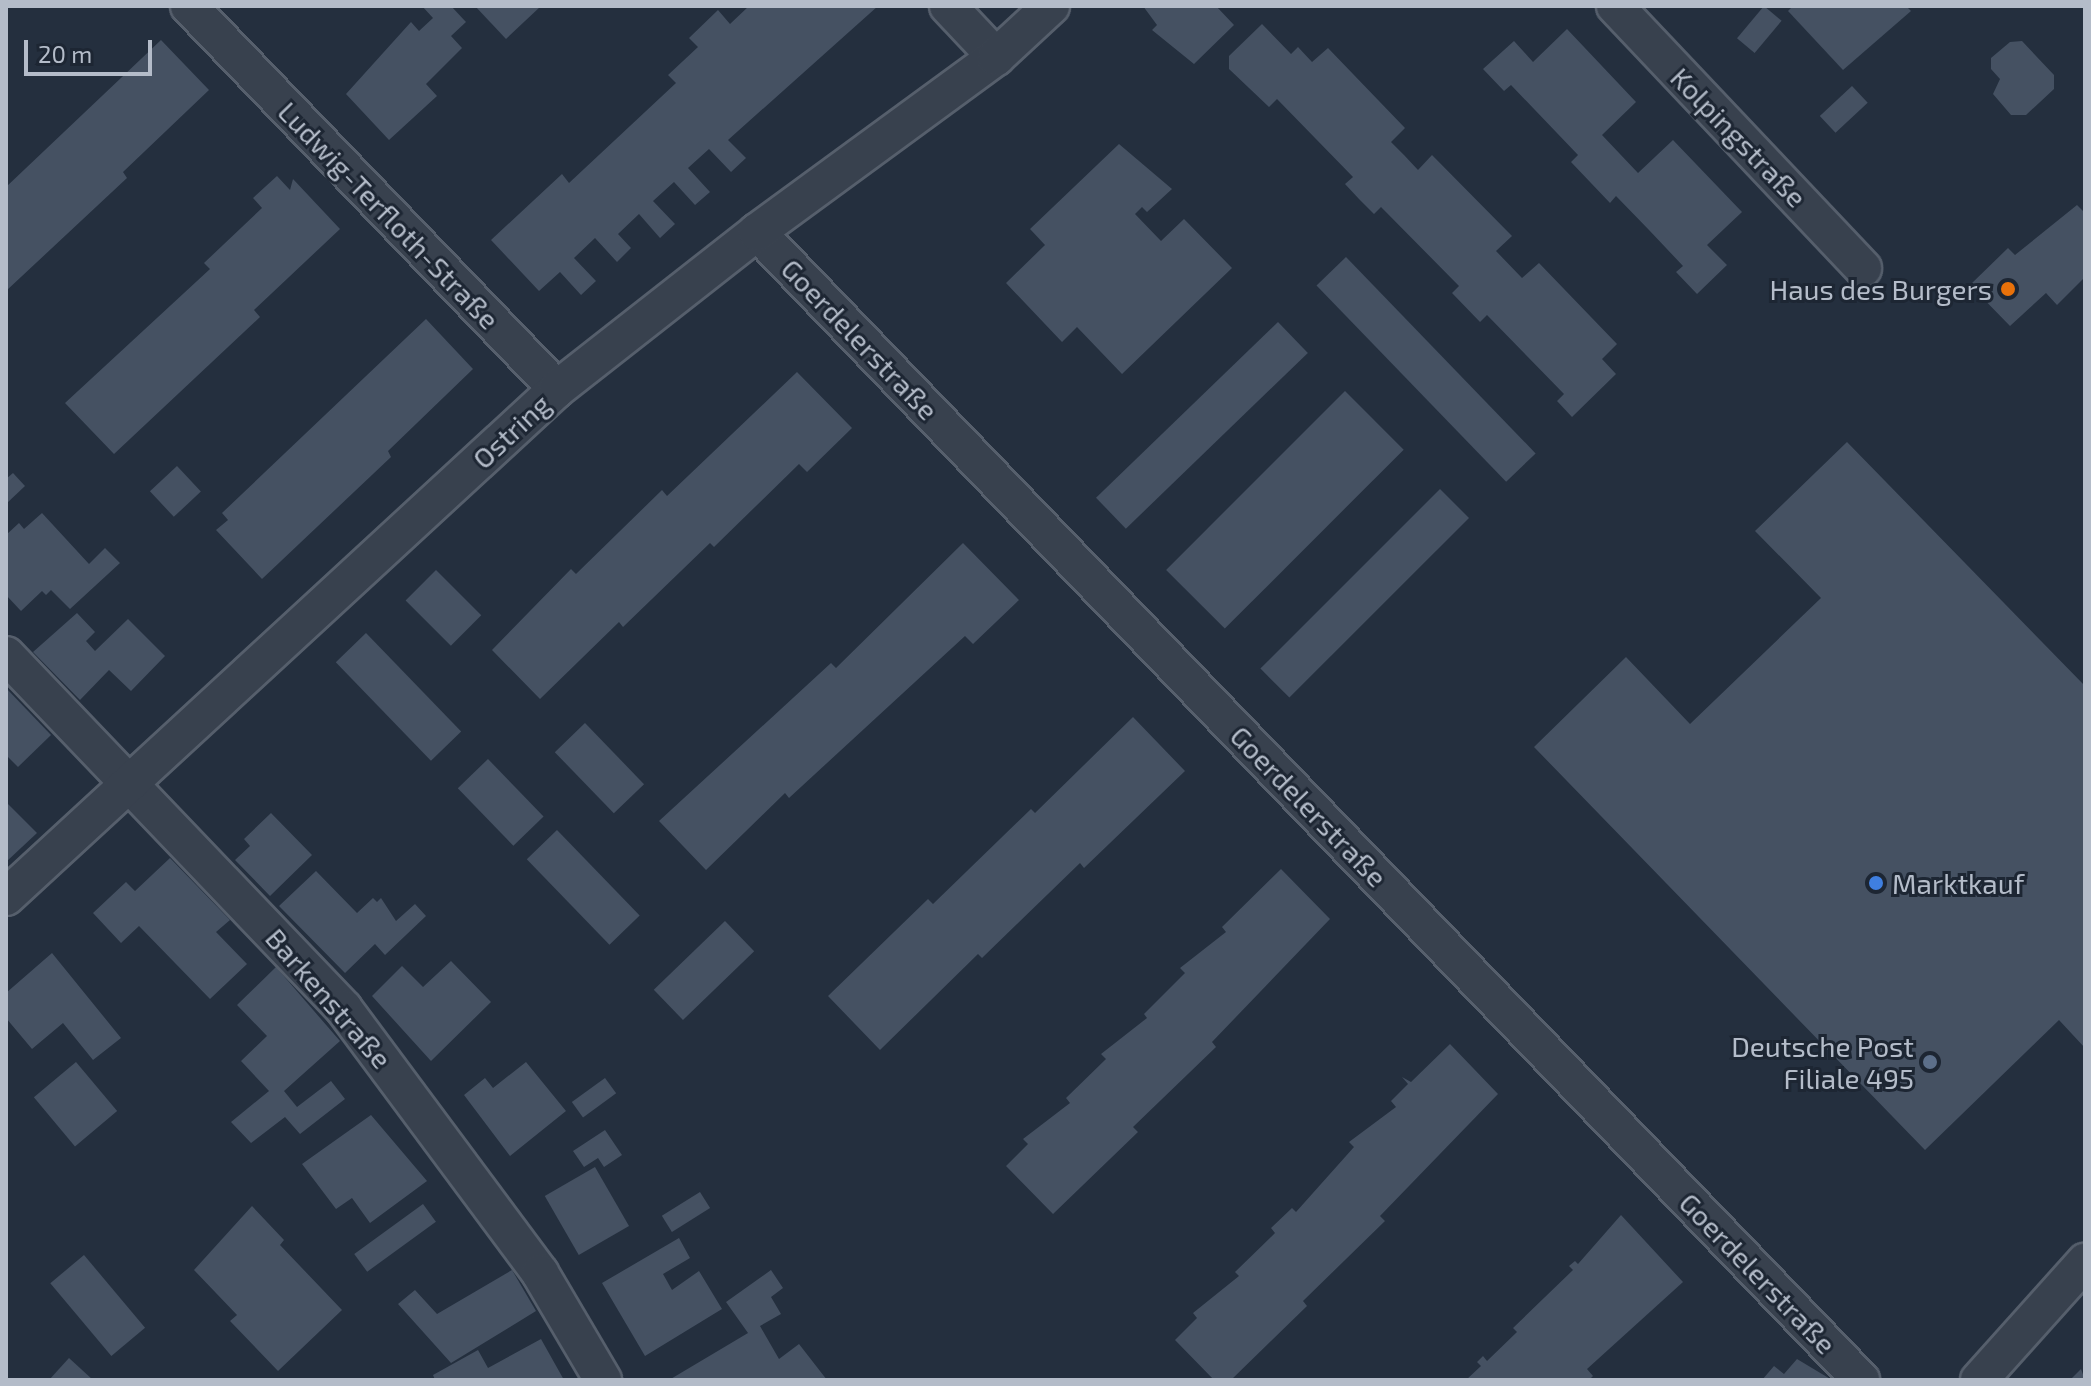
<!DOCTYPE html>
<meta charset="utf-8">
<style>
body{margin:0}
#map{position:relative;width:2091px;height:1386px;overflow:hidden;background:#242f3e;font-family:"Exo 2",sans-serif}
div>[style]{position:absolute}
.building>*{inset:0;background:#455162;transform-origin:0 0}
.roads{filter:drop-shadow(2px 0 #565f6c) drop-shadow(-2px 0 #565f6c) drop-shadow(0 2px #565f6c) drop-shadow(0 -2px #565f6c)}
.minor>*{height:36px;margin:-18px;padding:0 18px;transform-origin:18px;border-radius:18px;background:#38414e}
.dots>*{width:22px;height:22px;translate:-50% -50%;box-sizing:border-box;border:4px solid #1d2633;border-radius:50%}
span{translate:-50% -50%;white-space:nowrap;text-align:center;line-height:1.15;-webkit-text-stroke:6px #1d2633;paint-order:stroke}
.street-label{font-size:28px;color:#b4bcc9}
.poi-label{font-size:28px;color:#b4bcc9}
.right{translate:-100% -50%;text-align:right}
.left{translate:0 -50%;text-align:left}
.frame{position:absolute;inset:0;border:8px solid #b4bcc9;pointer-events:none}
.scale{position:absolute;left:24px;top:40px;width:128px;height:36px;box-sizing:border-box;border:4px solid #b4bcc9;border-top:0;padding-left:10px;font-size:24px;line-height:28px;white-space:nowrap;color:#b4bcc9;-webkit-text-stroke:6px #1d2633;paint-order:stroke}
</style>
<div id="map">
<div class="building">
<i style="clip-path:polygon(422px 6px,451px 6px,466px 22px,451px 36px,462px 48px,426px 84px,437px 96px,389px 140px,346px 94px,411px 22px,419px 31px,433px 18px)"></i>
<i style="clip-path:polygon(475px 6px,541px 6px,506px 39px)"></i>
<i style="clip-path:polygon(749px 6px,878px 6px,728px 140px,746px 158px,731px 172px,709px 149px,688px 168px,710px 192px,695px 205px,674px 182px,653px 201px,675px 224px,660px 238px,639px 214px,618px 234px,631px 248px,617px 262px,595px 238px,574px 258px,596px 281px,581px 295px,560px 272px,539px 291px,491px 240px,562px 174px,569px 183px,676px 83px,668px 75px,698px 47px,689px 38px,718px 10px,730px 24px)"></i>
<i style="clip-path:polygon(1143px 6px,1216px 6px,1234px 25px,1194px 64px,1152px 30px,1157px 25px)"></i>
<i style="left:1764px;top:6px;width:23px;height:42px;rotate:40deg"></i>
<i style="clip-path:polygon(1793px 6px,1906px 6px,1911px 11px,1843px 70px,1788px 11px)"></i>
<i style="clip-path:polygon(1262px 24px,1291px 54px,1298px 47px,1312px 62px,1328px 48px,1405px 128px,1391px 142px,1404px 155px,1418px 170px,1432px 155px,1512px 236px,1496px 251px,1522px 278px,1539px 263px,1617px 344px,1602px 359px,1616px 374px,1572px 417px,1557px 401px,1564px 394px,1487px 315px,1480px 322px,1452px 293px,1459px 286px,1381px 207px,1374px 214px,1359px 199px,1345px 184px,1353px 177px,1277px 99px,1269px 107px,1229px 69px,1229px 56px)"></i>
<i style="clip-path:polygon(1567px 29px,1636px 102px,1602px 135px,1638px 173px,1673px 140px,1742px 212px,1707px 245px,1727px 265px,1697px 294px,1676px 272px,1683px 266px,1649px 230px,1616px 196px,1610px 203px,1571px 162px,1578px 155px,1511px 85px,1504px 91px,1483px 69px,1514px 41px,1533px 62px)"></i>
<i style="clip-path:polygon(161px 40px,209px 90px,123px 172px,127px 178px,6px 291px,6px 187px)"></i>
<i style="clip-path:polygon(2022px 41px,2054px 75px,2054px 89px,2026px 115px,2011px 115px,1993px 94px,2000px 79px,1991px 69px,1991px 58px,2010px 42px)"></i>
<i style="left:1852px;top:86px;width:23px;height:44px;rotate:47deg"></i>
<i style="clip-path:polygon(1119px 144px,1172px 189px,1147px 212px,1142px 207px,1135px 214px,1161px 241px,1184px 219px,1232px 268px,1122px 374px,1077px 327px,1062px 342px,1006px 283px,1045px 245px,1030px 229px)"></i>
<i style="clip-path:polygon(277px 176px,290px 190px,293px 179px,340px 229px,254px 310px,260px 317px,114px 454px,65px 403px,210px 269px,204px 263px,262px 208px,253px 198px)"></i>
<i style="clip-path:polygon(2077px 205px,2085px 213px,2085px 277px,2057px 305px,2046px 293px,2010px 326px,1970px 285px,2008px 248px,2015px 255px)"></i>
<i style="left:1346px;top:257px;width:273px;height:41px;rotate:46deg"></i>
<i style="clip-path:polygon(426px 319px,473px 369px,388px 451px,391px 457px,262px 579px,216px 530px,228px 520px,222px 513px)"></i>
<i style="left:1278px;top:322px;width:43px;height:253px;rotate:46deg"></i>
<i style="clip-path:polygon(797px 372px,852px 428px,807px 472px,799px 464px,714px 547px,710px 543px,623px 627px,619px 622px,540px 699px,492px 650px,571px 569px,576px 574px,662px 490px,667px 496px)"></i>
<i style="left:1345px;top:391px;width:83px;height:253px;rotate:45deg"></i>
<i style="clip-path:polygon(1847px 442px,2085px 686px,2085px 1048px,2059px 1020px,1925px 1150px,1534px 747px,1626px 657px,1690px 724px,1821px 598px,1755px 531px)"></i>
<i style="left:177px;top:466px;width:35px;height:37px;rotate:47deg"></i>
<i style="clip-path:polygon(13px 473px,25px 486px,6px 504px,6px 479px)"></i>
<i style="left:1440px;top:489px;width:41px;height:254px;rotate:45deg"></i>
<i style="clip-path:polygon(42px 513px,89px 564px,105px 548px,120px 563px,70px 609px,51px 590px,46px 595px,42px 591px,21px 611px,6px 595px,6px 535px,19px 523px,24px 529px)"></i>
<i style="clip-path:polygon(963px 543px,1019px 600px,973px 644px,965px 636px,789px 798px,785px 793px,706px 870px,659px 821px,831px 663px,836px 668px)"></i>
<i style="left:436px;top:570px;width:64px;height:43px;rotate:45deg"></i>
<i style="clip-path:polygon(77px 613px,95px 632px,86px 641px,95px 651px,128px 619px,165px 656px,131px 691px,109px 670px,80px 700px,33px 652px)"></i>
<i style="left:366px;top:633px;width:137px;height:42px;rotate:46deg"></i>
<i style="clip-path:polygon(6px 688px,51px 735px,18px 767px,6px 755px)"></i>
<i style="clip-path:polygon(1133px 717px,1185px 771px,1084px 868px,1080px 863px,982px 958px,978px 954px,880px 1050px,828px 996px,928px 899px,933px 904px,1031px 809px,1035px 813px)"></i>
<i style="left:585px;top:723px;width:85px;height:42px;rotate:46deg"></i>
<i style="left:488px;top:759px;width:80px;height:42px;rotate:46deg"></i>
<i style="clip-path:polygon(6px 802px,37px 833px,6px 862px)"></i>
<i style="clip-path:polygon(271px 813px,312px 855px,270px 896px,235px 860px,250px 846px,244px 839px)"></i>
<i style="left:557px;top:830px;width:119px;height:42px;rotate:46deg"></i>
<i style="clip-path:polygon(170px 858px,230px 920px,216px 932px,247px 964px,210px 999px,139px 926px,121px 943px,93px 913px,126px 882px,135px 891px)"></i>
<i style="clip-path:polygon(1281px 869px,1330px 919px,1212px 1042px,1216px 1047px,1133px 1127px,1138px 1132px,1053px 1214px,1006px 1166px,1028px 1144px,1023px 1139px,1070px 1103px,1066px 1098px,1106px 1059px,1101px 1054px,1147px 1018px,1144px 1014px,1185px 973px,1180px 968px,1226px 932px,1222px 927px)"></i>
<i style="clip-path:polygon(316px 871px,357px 913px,373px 898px,377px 902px,381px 898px,396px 921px,415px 904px,426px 916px,385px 955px,375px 944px,345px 973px,279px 906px)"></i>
<i style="left:725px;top:921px;width:42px;height:99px;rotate:46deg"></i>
<i style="clip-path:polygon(52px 953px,121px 1038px,93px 1060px,63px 1023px,32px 1049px,6px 1018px,6px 993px)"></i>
<i style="clip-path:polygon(451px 961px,491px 1002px,431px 1061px,372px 996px,402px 966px,423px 987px)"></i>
<i style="clip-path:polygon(276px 967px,340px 1041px,284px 1091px,297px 1107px,331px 1081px,345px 1099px,300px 1134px,285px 1117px,251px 1143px,231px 1122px,269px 1091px,241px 1061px,267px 1036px,237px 1005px)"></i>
<i style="clip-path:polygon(1450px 1044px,1498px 1094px,1380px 1216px,1385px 1221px,1303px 1301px,1307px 1306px,1231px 1380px,1214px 1380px,1175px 1340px,1197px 1318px,1193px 1313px,1239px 1276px,1235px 1272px,1275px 1233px,1271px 1228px,1292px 1208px,1296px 1212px,1354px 1147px,1349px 1142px,1396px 1107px,1391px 1101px,1408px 1084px,1402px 1077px,1411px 1082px)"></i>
<i style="left:76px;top:1062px;width:64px;height:55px;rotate:50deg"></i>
<i style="clip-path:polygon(526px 1062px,566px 1111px,510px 1156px,464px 1095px,485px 1078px,493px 1088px)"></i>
<i style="left:605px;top:1078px;width:19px;height:41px;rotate:54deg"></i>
<i style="clip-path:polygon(371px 1115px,427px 1181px,370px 1223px,352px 1198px,336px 1209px,302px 1164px)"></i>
<i style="clip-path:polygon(605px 1130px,622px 1155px,604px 1167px,598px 1158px,584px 1167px,573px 1151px)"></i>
<i style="left:595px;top:1167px;width:68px;height:58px;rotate:60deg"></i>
<i style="left:700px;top:1192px;width:19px;height:45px;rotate:58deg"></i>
<i style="left:423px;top:1204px;width:22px;height:85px;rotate:54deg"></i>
<i style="clip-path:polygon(252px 1206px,284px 1240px,280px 1245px,342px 1310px,278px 1371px,230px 1321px,237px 1315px,194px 1270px)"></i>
<i style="clip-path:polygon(1621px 1215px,1683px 1282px,1587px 1369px,1593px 1376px,1589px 1380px,1466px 1380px,1481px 1366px,1477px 1362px,1483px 1356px,1487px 1361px,1517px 1332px,1513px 1328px,1573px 1270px,1569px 1266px,1575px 1261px,1578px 1264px)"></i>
<i style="clip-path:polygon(679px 1238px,690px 1258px,663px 1274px,672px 1290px,699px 1271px,722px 1309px,645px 1356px,602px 1283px)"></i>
<i style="left:84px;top:1255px;width:95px;height:44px;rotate:50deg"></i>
<i style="clip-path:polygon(512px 1270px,536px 1311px,451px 1363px,398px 1304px,415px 1290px,437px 1314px)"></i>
<i style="clip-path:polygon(771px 1270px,783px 1288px,771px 1297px,781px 1314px,760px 1326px,779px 1359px,799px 1344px,827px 1380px,669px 1380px,748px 1333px,726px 1302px)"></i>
<i style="clip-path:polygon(541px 1339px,564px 1380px,435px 1380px,433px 1375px,478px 1350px,488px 1368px)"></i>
<i style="clip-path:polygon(69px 1358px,93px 1380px,49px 1380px)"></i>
<i style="clip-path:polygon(1797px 1359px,1832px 1380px,1762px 1380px,1774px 1366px,1784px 1374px)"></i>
<i style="clip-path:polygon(2081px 1369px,2085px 1380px,2070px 1380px)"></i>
</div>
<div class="roads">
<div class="minor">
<i style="left:189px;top:6px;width:531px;rotate:46.14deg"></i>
<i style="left:948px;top:6px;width:70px;rotate:46.7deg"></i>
<i style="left:1615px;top:6px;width:361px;rotate:46.6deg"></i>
<i style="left:757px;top:232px;width:1593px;rotate:46.12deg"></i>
<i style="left:6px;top:655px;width:489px;rotate:46.3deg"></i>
<i style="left:344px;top:1009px;width:329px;rotate:53.4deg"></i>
<i style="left:540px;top:1273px;width:124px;rotate:59.5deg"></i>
<i style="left:6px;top:897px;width:749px;rotate:-42.67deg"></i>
<i style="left:557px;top:389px;width:254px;rotate:-38.1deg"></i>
<i style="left:757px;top:232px;width:296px;rotate:-36.2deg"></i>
<i style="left:996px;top:57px;width:75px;rotate:-42.8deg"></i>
<i style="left:1979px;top:1380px;width:159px;rotate:-48.1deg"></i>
</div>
</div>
<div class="dots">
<i style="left:2008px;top:289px;background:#e8710a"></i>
<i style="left:1876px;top:883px;background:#3f7fe0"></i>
<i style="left:1930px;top:1062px;background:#5c6f8a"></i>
</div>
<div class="street-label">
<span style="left:1739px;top:137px;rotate:46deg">Kolpingstraße</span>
<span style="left:389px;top:215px;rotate:46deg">Ludwig-Terfloth-Straße</span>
<span style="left:860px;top:339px;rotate:46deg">Goerdelerstraße</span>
<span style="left:511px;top:431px;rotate:-43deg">Ostring</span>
<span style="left:1309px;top:806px;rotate:46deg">Goerdelerstraße</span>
<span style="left:329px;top:998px;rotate:49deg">Barkenstraße</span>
<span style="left:1758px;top:1273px;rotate:46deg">Goerdelerstraße</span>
</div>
<div class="poi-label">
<span class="right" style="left:1992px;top:289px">Haus des Burgers</span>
<span class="left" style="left:1892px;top:883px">Marktkauf</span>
<span class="right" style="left:1914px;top:1062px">Deutsche Post<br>Filiale 495</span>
</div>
<div class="frame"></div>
<div class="scale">20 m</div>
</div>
